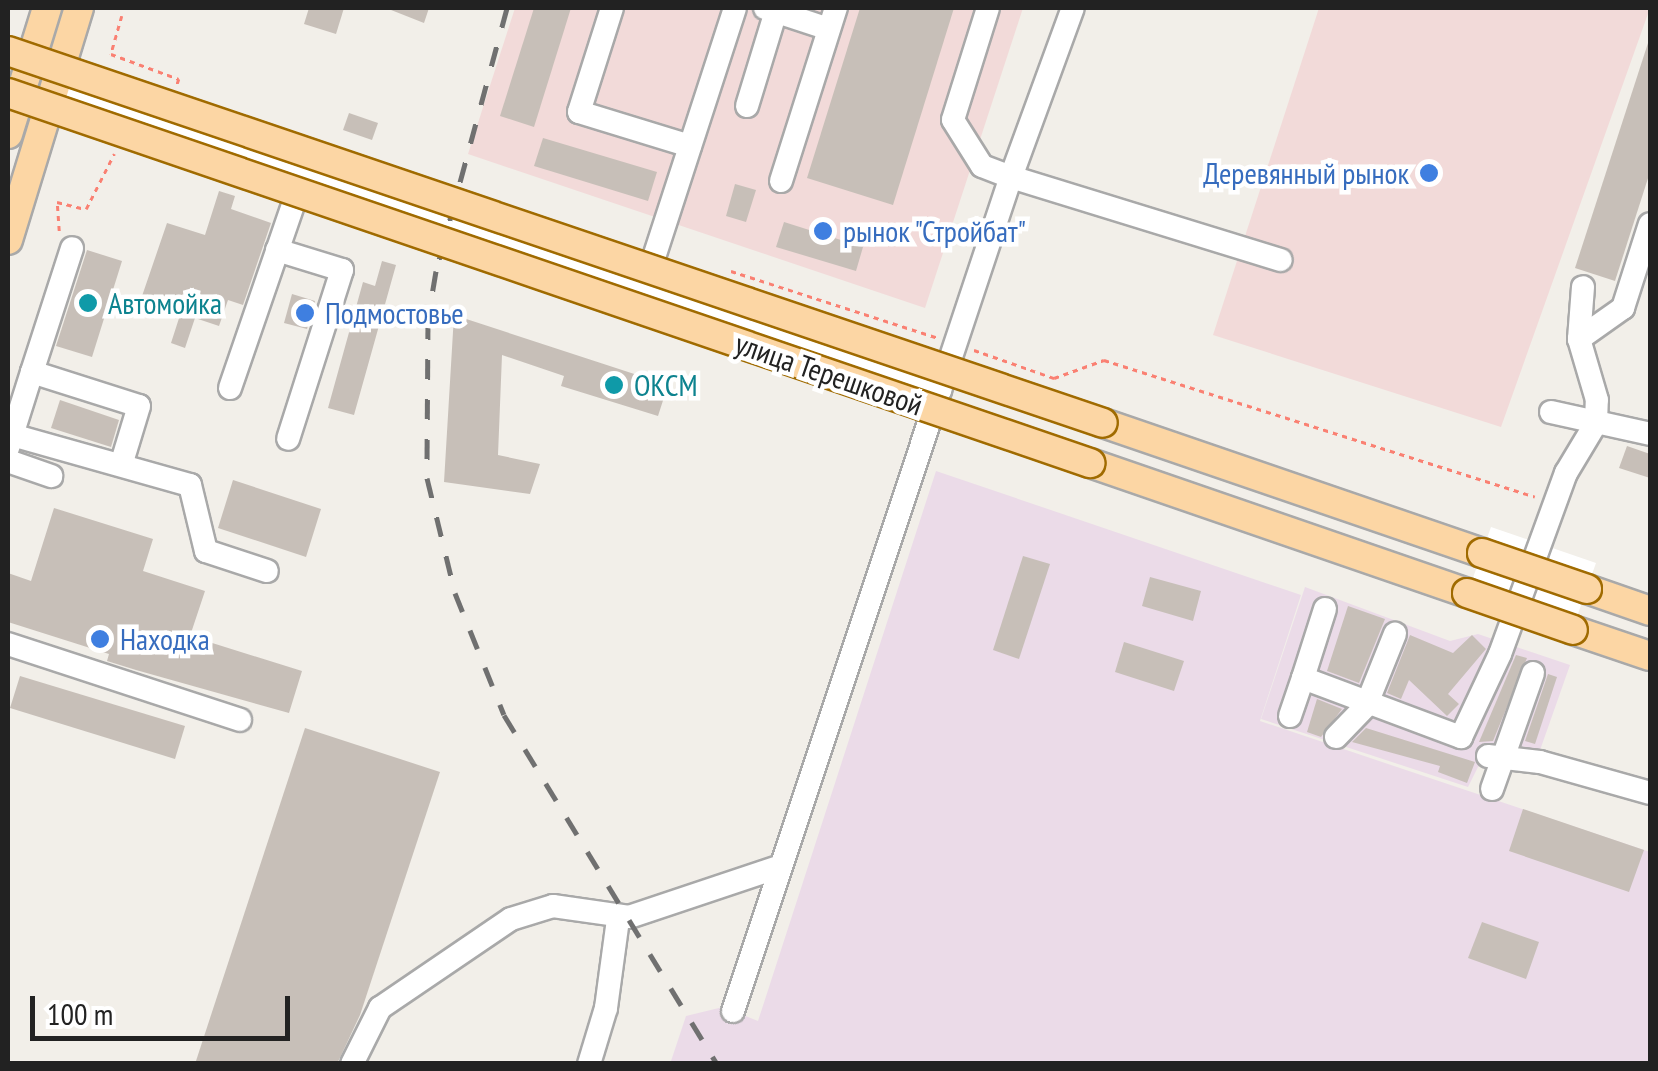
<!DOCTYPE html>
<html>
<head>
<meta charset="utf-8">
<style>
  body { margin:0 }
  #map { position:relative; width:1658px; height:1071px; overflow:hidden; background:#f2efe9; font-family:"PT Sans Narrow",sans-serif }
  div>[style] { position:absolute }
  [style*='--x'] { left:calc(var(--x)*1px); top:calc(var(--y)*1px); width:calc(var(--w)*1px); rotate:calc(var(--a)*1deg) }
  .commercial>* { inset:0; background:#f2dad9 }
  .industrial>* { inset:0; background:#ebdbe8 }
  .pier>* { inset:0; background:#fff }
  .building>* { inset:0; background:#c7bfb8 }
  .path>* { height:2.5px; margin-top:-1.25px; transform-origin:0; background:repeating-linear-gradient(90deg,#fa8072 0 5px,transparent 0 10px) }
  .roads { filter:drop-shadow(2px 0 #a9a9a9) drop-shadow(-2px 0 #a9a9a9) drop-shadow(0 2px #a9a9a9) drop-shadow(0 -2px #a9a9a9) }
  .minor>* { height:22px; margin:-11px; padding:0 11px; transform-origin:11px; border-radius:11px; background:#fff }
  .major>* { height:28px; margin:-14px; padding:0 14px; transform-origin:14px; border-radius:14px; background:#fcd6a4 }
  .rail>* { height:5px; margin-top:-2.5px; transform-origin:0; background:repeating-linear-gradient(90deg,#707070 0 20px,transparent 0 40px) }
  .bridges { filter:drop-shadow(2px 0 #a06b00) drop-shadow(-2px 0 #a06b00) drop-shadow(0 2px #a06b00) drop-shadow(0 -2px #a06b00) }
  .major-bridge>* { height:28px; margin:-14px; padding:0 14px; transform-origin:14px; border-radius:14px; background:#fcd6a4 }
  .dots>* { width:28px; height:28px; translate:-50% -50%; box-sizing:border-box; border:5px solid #fff; border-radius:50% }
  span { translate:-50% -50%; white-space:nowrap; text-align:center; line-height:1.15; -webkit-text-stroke:9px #fff; paint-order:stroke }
  .shop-label { font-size:30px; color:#366cbe }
  .right { translate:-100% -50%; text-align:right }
  .left { translate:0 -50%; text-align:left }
  .culture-label { font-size:30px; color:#0d838f }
  .street-label { font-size:30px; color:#222 }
  .frame { position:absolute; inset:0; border:10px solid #222; pointer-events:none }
  .scale { position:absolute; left:30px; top:996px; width:260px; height:45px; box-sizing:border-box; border:5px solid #222; border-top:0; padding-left:12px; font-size:30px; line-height:35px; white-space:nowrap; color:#222; -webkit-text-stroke:8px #fff; paint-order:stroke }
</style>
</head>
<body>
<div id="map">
  <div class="commercial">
    <div style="clip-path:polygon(515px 8px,1023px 8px,925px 308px,468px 154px)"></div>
    <div style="clip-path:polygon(1319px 8px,1650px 8px,1501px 427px,1213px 335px)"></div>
  </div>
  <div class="industrial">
    <div style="clip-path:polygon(936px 471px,1301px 595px,1260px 721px,1650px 852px,1650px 1063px,670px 1064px,686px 1016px,723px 1007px,758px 1021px)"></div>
    <div style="clip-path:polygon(1305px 587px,1450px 641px,1478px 634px,1570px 665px,1539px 753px,1504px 749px,1478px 767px,1468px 787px,1261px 719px)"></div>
  </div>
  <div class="pier">
    <div style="clip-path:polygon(1491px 527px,1596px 563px,1568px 642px,1463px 606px)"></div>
  </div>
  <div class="building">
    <div style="clip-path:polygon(309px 8px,344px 8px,336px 34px,304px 24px)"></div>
    <div style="clip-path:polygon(386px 8px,429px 8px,424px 23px)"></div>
    <div style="clip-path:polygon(534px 8px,571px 8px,534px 127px,500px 116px)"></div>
    <div style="clip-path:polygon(860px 8px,954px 8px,893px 205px,807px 178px)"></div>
    <div style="clip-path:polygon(1648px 43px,1650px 172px,1615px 281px,1575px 268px)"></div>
    <div style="clip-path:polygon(349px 113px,378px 123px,372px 140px,343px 130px)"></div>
    <div style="clip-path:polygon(543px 138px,657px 172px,648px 201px,534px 166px)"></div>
    <div style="clip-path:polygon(735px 184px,756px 190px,746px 222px,726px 216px)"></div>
    <div style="clip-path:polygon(219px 191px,235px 196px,231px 209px,271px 223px,243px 305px,228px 300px,219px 326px,195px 318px,185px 348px,171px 343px,181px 312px,141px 299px,167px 223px,205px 235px)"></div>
    <div style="clip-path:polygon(784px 222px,863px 247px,856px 271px,776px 247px)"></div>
    <div style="clip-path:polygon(87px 250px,122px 261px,92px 357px,56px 346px)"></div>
    <div style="clip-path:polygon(382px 261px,396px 265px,354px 415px,328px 408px,363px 282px,375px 286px)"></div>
    <div style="clip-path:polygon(292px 294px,315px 301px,307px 329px,284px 323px)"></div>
    <div style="clip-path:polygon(454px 315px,668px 385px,658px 416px,561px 386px,564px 376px,502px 355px,498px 455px,540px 464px,530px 494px,444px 482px)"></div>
    <div style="clip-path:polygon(60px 400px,119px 420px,111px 447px,51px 428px)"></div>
    <div style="clip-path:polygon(1627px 446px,1650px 454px,1650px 478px,1619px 468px)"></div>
    <div style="clip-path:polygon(233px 480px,321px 509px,306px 557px,218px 528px)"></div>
    <div style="clip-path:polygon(54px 508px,153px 539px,143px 571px,205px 591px,190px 636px,302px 671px,289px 713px,136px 670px,107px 661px,109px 654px,8px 622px,8px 573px,31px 581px)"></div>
    <div style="clip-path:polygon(1023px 556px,1050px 564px,1019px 659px,993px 650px)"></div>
    <div style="clip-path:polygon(1150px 577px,1201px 591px,1193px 621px,1142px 606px)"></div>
    <div style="clip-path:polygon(1348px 606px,1385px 619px,1359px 683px,1327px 671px)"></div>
    <div style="clip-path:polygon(1410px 635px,1453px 653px,1472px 635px,1486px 649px,1448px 694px,1459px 704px,1447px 716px,1409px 680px,1401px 699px,1387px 693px)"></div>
    <div style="clip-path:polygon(1124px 642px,1184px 661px,1174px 691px,1115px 672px)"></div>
    <div style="clip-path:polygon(1516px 655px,1527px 658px,1493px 741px,1479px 742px)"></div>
    <div style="clip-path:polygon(1548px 674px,1557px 677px,1535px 744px,1525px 741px)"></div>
    <div style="clip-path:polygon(20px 676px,185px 726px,175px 759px,10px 708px)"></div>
    <div style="clip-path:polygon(1317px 699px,1342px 709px,1321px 737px,1307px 732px)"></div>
    <div style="clip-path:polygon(305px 728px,440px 772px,360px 1015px,337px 1064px,195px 1064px)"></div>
    <div style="clip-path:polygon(1366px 728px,1475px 762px,1467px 783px,1438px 772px,1440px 766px,1352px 742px)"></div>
    <div style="clip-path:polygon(1523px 809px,1644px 850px,1629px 892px,1509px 851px)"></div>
    <div style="clip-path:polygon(1482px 922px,1539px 942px,1526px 979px,1468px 958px)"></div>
  </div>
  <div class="path">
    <div style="--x:122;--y:16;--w:40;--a:106"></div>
    <div style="--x:111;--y:54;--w:72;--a:20.2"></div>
    <div style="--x:179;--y:79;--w:6;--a:108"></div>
    <div style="--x:59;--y:231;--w:29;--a:-94"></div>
    <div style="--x:57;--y:202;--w:30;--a:14"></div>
    <div style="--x:86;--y:209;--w:62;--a:-63"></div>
    <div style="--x:731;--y:271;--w:218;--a:17.9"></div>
    <div style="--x:974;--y:350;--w:85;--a:19.3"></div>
    <div style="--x:1054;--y:378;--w:53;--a:-19.8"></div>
    <div style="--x:1104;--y:360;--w:452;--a:17.6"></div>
  </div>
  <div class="roads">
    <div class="minor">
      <div style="--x:612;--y:8;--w:109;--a:107.6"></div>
      <div style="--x:579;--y:112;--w:116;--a:17"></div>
      <div style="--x:765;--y:8;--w:67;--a:18.2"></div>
      <div style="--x:988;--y:8;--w:117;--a:107.4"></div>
      <div style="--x:953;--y:120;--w:54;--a:57.8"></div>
      <div style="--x:982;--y:166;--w:31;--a:21"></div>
      <div style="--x:1011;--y:177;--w:180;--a:-69.9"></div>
      <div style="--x:54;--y:86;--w:937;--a:18.94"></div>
      <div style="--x:940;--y:390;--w:225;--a:-71.6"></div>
      <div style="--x:1011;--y:177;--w:282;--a:17.1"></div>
      <div style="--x:747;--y:106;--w:99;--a:-73"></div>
      <div style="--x:781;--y:181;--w:182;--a:-72.4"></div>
      <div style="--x:277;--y:250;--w:68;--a:17.1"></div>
      <div style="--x:342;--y:270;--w:177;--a:107.7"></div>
      <div style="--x:646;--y:282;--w:288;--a:-72"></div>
      <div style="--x:1579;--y:339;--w:54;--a:-35.2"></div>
      <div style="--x:1623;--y:308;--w:88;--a:-72.2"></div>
      <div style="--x:32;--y:372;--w:130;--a:-72.1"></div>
      <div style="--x:230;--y:388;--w:224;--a:-71"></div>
      <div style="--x:1551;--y:412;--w:101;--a:12.5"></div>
      <div style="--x:12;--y:435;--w:185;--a:15.7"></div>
      <div style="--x:190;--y:485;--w:68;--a:76.4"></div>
      <div style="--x:206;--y:551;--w:64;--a:18.2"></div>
      <div style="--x:8;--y:448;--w:80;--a:-72.5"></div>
      <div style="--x:32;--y:372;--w:112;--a:17.6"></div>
      <div style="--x:139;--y:406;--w:59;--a:106.9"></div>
      <div style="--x:8;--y:461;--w:46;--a:19.2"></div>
      <div style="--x:1325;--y:609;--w:72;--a:107.7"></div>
      <div style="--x:1303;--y:678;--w:169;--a:20.5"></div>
      <div style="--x:1461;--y:737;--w:92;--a:-64.8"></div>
      <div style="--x:1500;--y:654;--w:193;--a:-70"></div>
      <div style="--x:1566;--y:473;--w:58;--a:-59"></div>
      <div style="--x:1596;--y:423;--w:23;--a:-88"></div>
      <div style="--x:1597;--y:400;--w:64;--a:-106.4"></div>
      <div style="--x:1579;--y:339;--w:52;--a:-85.6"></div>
      <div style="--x:8;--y:644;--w:244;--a:18.1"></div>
      <div style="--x:1290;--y:716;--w:40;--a:-71.1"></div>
      <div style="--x:1336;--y:737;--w:43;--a:-45.9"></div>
      <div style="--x:1366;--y:706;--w:78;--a:-68.1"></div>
      <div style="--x:1488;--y:756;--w:52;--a:6.6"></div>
      <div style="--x:1540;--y:762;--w:114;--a:15.7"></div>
      <div style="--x:1492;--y:789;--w:123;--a:-70.5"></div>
      <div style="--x:733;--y:1011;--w:651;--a:-71.57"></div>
      <div style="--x:352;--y:1064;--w:63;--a:-63.4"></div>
      <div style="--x:380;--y:1008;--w:158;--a:-34.2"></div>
      <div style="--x:511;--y:919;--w:44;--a:-17.2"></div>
      <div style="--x:553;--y:906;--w:77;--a:8.2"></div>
      <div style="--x:629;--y:917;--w:160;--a:-18.5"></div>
      <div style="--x:589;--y:1064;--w:59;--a:-73.1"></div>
      <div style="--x:606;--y:1008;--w:90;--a:-82.3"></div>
    </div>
    <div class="major">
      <div style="--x:8;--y:134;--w:132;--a:-72.8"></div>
      <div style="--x:8;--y:240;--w:243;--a:-73"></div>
      <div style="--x:1103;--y:423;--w:401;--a:18.9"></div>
      <div style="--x:1090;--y:463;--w:399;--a:19"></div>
      <div style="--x:1587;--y:589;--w:67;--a:19.2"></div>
      <div style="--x:1573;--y:630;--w:81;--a:18.7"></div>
    </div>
  </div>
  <div class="rail">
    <div style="--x:507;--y:8;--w:272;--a:105.1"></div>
    <div style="--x:436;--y:271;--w:49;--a:99.5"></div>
    <div style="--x:428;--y:319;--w:159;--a:90.4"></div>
    <div style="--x:427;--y:478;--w:118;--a:76.3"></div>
    <div style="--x:455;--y:593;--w:131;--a:68.1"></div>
    <div style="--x:504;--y:715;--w:409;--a:58.6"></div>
  </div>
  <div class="bridges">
    <div class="major-bridge">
      <div style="--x:8;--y:51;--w:1156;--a:18.76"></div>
      <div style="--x:8;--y:93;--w:1144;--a:18.88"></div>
      <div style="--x:1482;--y:553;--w:111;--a:18.9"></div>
      <div style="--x:1467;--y:593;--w:112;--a:19.2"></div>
    </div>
  </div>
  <div class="dots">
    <div style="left:1429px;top:173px;background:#3f7fe0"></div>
    <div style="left:823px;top:231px;background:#3f7fe0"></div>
    <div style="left:88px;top:303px;background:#0f9aa8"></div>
    <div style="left:305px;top:313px;background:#3f7fe0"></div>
    <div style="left:614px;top:385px;background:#0f9aa8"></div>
    <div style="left:100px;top:639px;background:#3f7fe0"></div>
  </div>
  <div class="shop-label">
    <span class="right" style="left:1409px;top:173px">Деревянный рынок</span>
    <span class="left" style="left:843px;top:231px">рынок "Стройбат"</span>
    <span class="left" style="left:325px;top:313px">Подмостовье</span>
    <span class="left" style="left:120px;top:639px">Находка</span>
  </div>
  <div class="culture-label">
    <span class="left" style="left:108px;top:303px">Автомойка</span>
    <span class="left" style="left:634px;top:385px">ОКСМ</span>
  </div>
  <div class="street-label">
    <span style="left:829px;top:374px;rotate:19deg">улица Терешковой</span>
  </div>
  <div class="frame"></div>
  <div class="scale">100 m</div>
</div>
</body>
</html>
